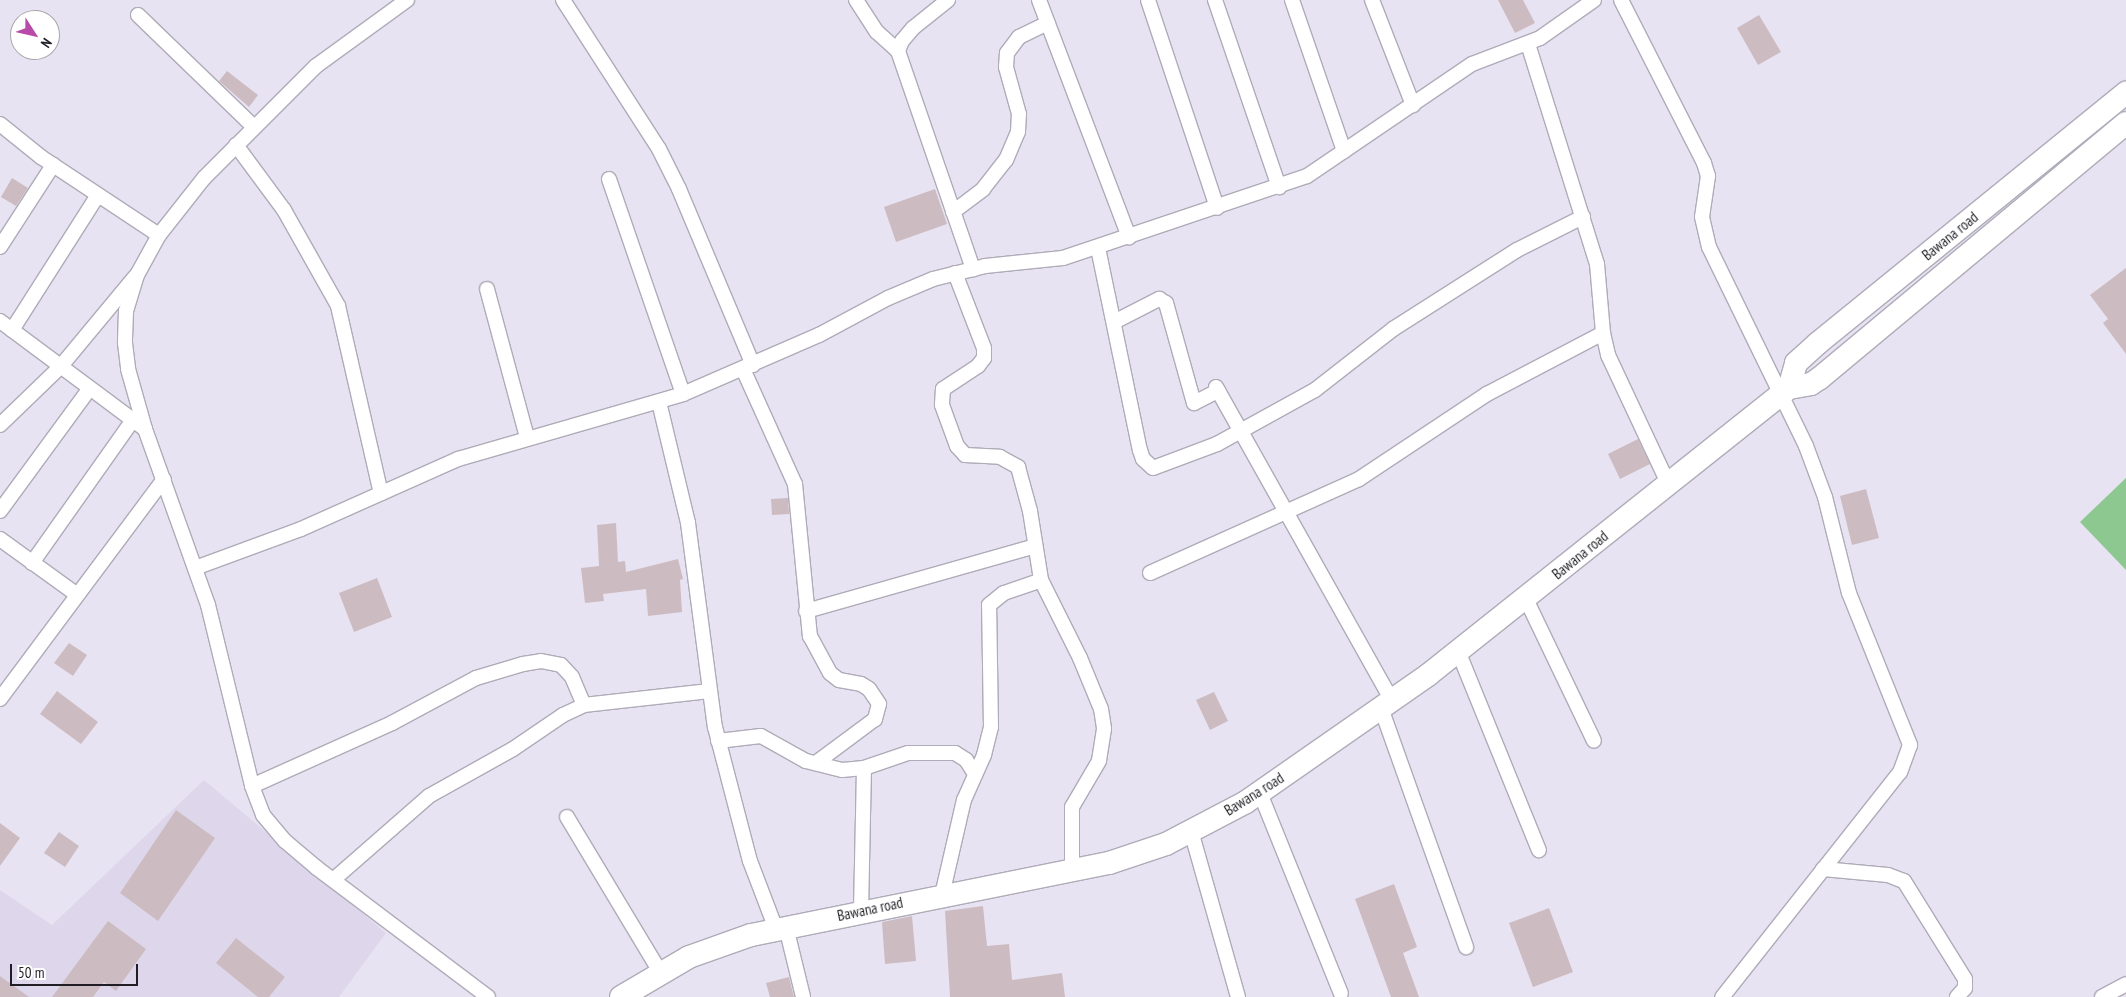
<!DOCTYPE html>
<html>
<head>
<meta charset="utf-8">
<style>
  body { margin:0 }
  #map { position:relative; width:2126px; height:997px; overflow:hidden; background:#e8e3f2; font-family:"PT Sans Narrow",sans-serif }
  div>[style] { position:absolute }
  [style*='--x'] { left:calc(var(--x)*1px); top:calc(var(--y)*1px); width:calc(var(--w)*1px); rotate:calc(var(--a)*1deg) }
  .built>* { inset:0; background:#ded7ec }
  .green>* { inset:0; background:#8cc88f }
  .building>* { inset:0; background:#ccbcc1 }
  .roads { filter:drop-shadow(1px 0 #afabb8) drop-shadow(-1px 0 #afabb8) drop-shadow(0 1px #afabb8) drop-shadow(0 -1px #afabb8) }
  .street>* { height:14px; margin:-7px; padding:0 7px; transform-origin:7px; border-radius:7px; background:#fff }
  .primary>* { height:22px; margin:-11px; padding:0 11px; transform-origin:11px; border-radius:11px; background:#fff }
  span { translate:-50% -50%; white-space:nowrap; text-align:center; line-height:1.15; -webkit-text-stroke:4px #fff; paint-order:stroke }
  .street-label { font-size:15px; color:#201e24 }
  .north { position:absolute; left:10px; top:10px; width:50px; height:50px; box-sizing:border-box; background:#fff; border:1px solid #a6a5a7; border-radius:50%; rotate:125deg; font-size:14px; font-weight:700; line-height:20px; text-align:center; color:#201e24 }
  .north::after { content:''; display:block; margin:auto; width:18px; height:22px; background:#b84aa8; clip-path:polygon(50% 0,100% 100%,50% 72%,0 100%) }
  .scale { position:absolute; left:10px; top:964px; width:128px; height:22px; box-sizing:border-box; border:2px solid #201e24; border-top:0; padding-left:6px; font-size:15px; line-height:18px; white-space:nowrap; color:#201e24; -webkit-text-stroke:4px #fff; paint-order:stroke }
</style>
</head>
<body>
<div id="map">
  <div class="built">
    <div style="clip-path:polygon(204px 780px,386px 933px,339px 997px,0 997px,0 890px,52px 925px)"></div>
  </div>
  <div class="green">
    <div style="clip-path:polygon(2126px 478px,2126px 570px,2080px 522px)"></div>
  </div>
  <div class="building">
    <div style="clip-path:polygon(1498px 0,1523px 0,1535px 23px,1515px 33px)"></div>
    <div style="clip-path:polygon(1759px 15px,1781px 52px,1758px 65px,1737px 28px)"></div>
    <div style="clip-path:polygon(227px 71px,258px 95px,249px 107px,219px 81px)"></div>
    <div style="clip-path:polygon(12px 178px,28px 188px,16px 206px,1px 197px)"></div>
    <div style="clip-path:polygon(935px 189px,947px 224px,896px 242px,884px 207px)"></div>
    <div style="clip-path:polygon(2126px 268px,2126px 354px,2103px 323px,2108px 319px,2090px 295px)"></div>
    <div style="clip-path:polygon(1638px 439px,1650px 464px,1620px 479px,1608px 454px)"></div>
    <div style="clip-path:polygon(1866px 489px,1879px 538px,1852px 545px,1840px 496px)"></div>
    <div style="clip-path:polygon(788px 498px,789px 514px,772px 515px,771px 499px)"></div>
    <div style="clip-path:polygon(616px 523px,618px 562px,625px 561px,626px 572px,678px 559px,683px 579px,680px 580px,682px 612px,648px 616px,646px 589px,603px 594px,604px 601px,585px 603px,581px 568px,599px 566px,597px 525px)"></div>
    <div style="clip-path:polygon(377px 578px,392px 617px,354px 632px,339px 593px)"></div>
    <div style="clip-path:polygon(69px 643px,87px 655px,73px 676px,54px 663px)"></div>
    <div style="clip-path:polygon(57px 691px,98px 722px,81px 744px,40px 714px)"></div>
    <div style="clip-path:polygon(1214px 692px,1228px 721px,1210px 730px,1196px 700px)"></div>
    <div style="clip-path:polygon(176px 810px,215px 838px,158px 921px,120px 893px)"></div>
    <div style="clip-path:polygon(0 823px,20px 838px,0 866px)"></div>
    <div style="clip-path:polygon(59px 832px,79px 846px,65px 867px,44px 853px)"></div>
    <div style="clip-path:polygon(1394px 884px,1417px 947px,1403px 953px,1419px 997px,1391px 997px,1355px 899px)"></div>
    <div style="clip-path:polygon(983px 906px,987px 946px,1009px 944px,1012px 980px,1062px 973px,1065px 997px,950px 997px,945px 911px)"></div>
    <div style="clip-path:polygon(1549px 908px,1573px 972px,1533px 987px,1509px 923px)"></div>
    <div style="clip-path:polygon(912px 916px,916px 961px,885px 964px,882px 922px)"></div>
    <div style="clip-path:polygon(108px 921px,146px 949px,116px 991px,104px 982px,93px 997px,52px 997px)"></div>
    <div style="clip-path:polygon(236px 938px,285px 977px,269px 997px,258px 997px,216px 963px)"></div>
    <div style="clip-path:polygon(0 976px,29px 997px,0 997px)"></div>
    <div style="clip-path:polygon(789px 977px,794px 997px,770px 997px,766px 983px)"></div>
  </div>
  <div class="roads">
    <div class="street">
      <div style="--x:407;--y:0;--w:112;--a:144"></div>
      <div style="--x:316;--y:66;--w:158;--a:135"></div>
      <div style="--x:204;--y:178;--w:73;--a:128.3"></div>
      <div style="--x:159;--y:235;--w:46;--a:118.8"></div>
      <div style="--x:137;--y:275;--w:38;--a:107"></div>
      <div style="--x:126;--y:311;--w:32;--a:92"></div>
      <div style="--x:125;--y:343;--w:26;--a:83"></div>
      <div style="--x:128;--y:369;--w:62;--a:74.2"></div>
      <div style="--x:145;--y:429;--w:187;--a:70.3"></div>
      <div style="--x:208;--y:605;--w:186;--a:76.3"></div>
      <div style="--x:252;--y:786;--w:31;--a:69"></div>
      <div style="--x:263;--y:815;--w:34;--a:50"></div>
      <div style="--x:285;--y:841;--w:42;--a:40.2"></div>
      <div style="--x:317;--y:868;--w:214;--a:37"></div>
      <div style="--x:563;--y:0;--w:177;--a:57.2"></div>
      <div style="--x:659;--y:149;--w:45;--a:63.4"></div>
      <div style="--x:679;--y:189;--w:191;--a:67.2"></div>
      <div style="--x:856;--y:0;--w:38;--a:57"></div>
      <div style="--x:877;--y:32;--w:28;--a:42"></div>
      <div style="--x:948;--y:0;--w:45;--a:141.3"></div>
      <div style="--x:913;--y:28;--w:17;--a:130"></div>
      <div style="--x:902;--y:41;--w:11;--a:112"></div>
      <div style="--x:898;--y:51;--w:231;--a:71"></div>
      <div style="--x:1039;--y:0;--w:254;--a:69.2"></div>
      <div style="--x:1148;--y:0;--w:219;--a:71.6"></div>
      <div style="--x:1215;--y:0;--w:198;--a:71.1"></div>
      <div style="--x:1292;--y:0;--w:160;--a:71"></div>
      <div style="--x:1372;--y:0;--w:113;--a:68.7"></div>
      <div style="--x:1621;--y:0;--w:183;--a:63"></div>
      <div style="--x:1704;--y:163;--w:14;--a:73"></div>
      <div style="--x:1708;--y:176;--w:41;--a:98.3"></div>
      <div style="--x:1702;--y:217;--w:31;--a:77"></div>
      <div style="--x:1709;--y:247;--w:221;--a:64"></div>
      <div style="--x:1806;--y:446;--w:54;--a:69.6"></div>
      <div style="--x:1825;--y:497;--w:99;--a:76"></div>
      <div style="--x:1849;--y:593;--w:164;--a:68.1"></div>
      <div style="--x:1910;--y:745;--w:29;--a:110"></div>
      <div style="--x:1900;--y:772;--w:287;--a:128.3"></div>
      <div style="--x:138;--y:15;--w:161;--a:44"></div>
      <div style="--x:1528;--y:44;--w:231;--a:72.6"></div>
      <div style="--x:1597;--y:264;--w:69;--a:85"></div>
      <div style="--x:1603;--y:333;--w:23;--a:77"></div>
      <div style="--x:1608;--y:355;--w:141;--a:64.9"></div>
      <div style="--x:0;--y:124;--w:53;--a:38.8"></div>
      <div style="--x:41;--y:157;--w:141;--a:33.5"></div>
      <div style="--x:236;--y:145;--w:81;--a:53.6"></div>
      <div style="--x:284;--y:210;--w:110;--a:60.6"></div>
      <div style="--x:338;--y:306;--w:192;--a:77.1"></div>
      <div style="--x:609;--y:179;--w:227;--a:71"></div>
      <div style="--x:953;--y:212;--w:38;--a:-37"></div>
      <div style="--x:983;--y:189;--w:37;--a:-52"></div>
      <div style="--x:1006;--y:160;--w:30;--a:-67"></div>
      <div style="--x:1018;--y:132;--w:18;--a:-87"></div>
      <div style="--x:1019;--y:114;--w:49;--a:-105.5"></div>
      <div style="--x:1006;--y:67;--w:14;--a:-86"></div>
      <div style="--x:1007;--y:53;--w:20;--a:-53"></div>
      <div style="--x:1019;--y:37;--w:32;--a:-26"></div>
      <div style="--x:0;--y:247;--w:98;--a:-57.1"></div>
      <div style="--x:1098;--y:248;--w:206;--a:78.3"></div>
      <div style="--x:1140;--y:450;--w:9;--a:72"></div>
      <div style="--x:1143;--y:459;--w:13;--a:42"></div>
      <div style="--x:1153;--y:468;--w:68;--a:-20.6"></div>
      <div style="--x:1217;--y:444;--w:112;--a:-28.9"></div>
      <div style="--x:1315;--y:390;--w:99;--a:-38"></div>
      <div style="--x:1393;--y:329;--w:147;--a:-32.5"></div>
      <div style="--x:1517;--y:250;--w:74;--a:-26.6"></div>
      <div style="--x:955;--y:273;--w:80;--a:68.9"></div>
      <div style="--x:984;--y:348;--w:10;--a:90"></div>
      <div style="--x:984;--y:358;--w:10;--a:127"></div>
      <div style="--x:978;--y:366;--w:42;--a:146.7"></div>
      <div style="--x:943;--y:389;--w:16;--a:94"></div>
      <div style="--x:942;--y:405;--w:44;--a:69.9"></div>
      <div style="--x:957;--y:446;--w:12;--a:48"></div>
      <div style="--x:965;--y:455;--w:35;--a:3"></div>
      <div style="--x:1000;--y:457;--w:21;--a:29"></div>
      <div style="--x:1018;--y:467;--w:46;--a:74.7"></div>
      <div style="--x:1030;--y:511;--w:70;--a:80.9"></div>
      <div style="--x:1041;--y:580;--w:87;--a:63.4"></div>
      <div style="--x:1080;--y:658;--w:55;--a:67.6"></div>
      <div style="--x:1101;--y:709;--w:20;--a:81"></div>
      <div style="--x:1104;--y:729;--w:32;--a:99"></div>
      <div style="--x:1099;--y:761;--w:53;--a:120.4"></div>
      <div style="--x:1072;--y:807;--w:61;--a:90"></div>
      <div style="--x:487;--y:289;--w:153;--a:74.9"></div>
      <div style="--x:0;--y:321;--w:181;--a:36.7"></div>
      <div style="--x:1114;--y:322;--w:51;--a:-27.1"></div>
      <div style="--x:1159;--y:299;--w:8;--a:30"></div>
      <div style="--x:1166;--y:303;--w:104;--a:74.4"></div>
      <div style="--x:1194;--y:403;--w:27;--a:-27"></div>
      <div style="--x:12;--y:330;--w:160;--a:-57.5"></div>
      <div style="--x:743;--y:369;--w:126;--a:65.7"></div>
      <div style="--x:795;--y:484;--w:153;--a:84.4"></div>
      <div style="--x:810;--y:636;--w:42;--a:61.6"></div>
      <div style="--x:830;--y:673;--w:11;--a:38"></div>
      <div style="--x:839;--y:680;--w:22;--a:10"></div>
      <div style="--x:861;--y:684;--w:9;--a:32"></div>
      <div style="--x:869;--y:689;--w:18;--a:56"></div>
      <div style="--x:879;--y:704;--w:16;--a:105"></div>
      <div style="--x:875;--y:719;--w:74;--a:143.3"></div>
      <div style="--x:1216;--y:387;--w:359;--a:60.7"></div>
      <div style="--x:659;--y:402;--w:124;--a:76.5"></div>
      <div style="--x:688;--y:523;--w:206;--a:82.5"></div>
      <div style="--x:715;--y:727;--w:138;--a:75.4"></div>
      <div style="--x:750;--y:861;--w:73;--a:69.1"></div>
      <div style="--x:0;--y:425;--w:85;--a:-44"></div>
      <div style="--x:61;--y:366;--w:116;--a:-50.3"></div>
      <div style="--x:0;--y:511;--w:152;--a:-53.8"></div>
      <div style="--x:0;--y:539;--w:94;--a:35.9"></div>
      <div style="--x:32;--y:563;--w:175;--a:-54.8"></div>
      <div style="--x:195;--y:568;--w:113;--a:-20.2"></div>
      <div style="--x:301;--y:529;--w:172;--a:-24"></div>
      <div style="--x:458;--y:459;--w:234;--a:-16.1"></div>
      <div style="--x:683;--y:394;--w:148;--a:-23.5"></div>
      <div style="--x:819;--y:335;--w:78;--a:-28.2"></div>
      <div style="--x:888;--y:298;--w:49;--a:-22.9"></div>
      <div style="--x:933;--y:279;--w:54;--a:-14"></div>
      <div style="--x:985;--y:266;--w:78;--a:-5.9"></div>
      <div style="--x:1063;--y:258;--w:257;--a:-18.6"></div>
      <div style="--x:1307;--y:176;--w:199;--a:-34.2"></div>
      <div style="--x:1472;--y:64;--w:73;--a:-20.9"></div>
      <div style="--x:1540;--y:38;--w:66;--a:-35.1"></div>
      <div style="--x:1150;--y:573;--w:229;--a:-24.2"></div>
      <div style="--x:1359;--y:479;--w:154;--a:-33.6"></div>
      <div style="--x:1487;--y:394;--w:131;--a:-27.7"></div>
      <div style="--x:1526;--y:599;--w:157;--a:64.4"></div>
      <div style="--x:806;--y:611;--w:238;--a:-15.8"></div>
      <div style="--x:1458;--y:651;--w:215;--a:67.9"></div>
      <div style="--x:0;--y:699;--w:274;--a:-53.3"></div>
      <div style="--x:1381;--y:708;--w:254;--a:70.4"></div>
      <div style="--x:718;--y:741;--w:43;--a:-6.6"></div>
      <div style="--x:761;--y:736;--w:51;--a:29.1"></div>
      <div style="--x:806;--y:761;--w:37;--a:14"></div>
      <div style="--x:842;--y:770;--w:22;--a:-5"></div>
      <div style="--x:864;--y:768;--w:46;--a:-18.8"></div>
      <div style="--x:908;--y:753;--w:47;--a:0"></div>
      <div style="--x:955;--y:753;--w:13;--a:32"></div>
      <div style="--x:966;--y:760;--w:17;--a:57"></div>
      <div style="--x:252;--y:786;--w:154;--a:-24.2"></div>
      <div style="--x:392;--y:723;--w:95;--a:-28.2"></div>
      <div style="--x:476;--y:678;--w:49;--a:-16.6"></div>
      <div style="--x:523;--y:664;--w:18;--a:-9"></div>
      <div style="--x:541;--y:661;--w:20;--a:11"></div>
      <div style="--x:561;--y:665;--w:16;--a:47"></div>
      <div style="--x:572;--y:677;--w:30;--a:67"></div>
      <div style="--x:1260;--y:793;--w:216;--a:68"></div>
      <div style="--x:567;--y:817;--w:181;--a:59"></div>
      <div style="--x:1191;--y:831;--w:173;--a:74.2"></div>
      <div style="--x:1823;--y:869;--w:65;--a:5.3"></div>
      <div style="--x:1888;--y:875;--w:17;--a:21"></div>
      <div style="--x:1904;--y:881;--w:115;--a:58.1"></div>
      <div style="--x:1965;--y:979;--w:9;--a:90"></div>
      <div style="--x:1965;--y:988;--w:12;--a:132"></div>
      <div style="--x:333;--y:880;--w:128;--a:-41.2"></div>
      <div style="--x:429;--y:796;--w:96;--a:-29.2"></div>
      <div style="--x:513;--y:749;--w:60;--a:-34.2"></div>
      <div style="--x:563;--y:715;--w:23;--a:-25"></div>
      <div style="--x:584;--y:705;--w:126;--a:-6.4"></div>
      <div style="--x:942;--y:895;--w:98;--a:-77"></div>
      <div style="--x:964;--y:800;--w:49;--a:-66"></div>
      <div style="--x:984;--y:755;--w:29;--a:-76"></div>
      <div style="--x:991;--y:727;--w:122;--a:-90.9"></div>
      <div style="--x:989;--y:605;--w:19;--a:-39"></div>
      <div style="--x:1004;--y:593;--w:39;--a:-19"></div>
      <div style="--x:861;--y:911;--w:143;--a:-88.8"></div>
      <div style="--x:786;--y:927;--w:72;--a:76.3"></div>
      <div style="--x:2102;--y:997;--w:27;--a:-28"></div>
    </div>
    <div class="primary">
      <div style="--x:1789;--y:388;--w:26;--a:-74"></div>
      <div style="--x:1796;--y:363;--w:30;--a:-42"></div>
      <div style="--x:1818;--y:343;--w:397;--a:-39.1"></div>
      <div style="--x:621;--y:997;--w:79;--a:-30.5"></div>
      <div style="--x:689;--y:957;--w:66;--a:-19.5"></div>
      <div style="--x:751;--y:935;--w:365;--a:-11.4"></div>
      <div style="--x:1109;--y:863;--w:60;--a:-18.4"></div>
      <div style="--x:1166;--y:844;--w:90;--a:-27.7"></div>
      <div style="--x:1246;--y:802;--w:222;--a:-34.9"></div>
      <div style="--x:1428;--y:675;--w:448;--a:-38.5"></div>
      <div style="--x:1779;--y:396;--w:13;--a:-39"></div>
      <div style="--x:1789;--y:388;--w:22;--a:-10"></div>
      <div style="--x:1811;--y:384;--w:11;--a:-34"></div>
      <div style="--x:1820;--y:378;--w:398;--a:-39.8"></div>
    </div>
  </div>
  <div class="street-label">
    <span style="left:1950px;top:236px;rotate:-39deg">Bawana road</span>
    <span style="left:1580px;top:555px;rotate:-39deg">Bawana road</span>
    <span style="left:1254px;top:794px;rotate:-32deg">Bawana road</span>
    <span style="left:870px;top:909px;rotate:-12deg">Bawana road</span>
  </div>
  <div class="north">N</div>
  <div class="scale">50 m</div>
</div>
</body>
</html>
